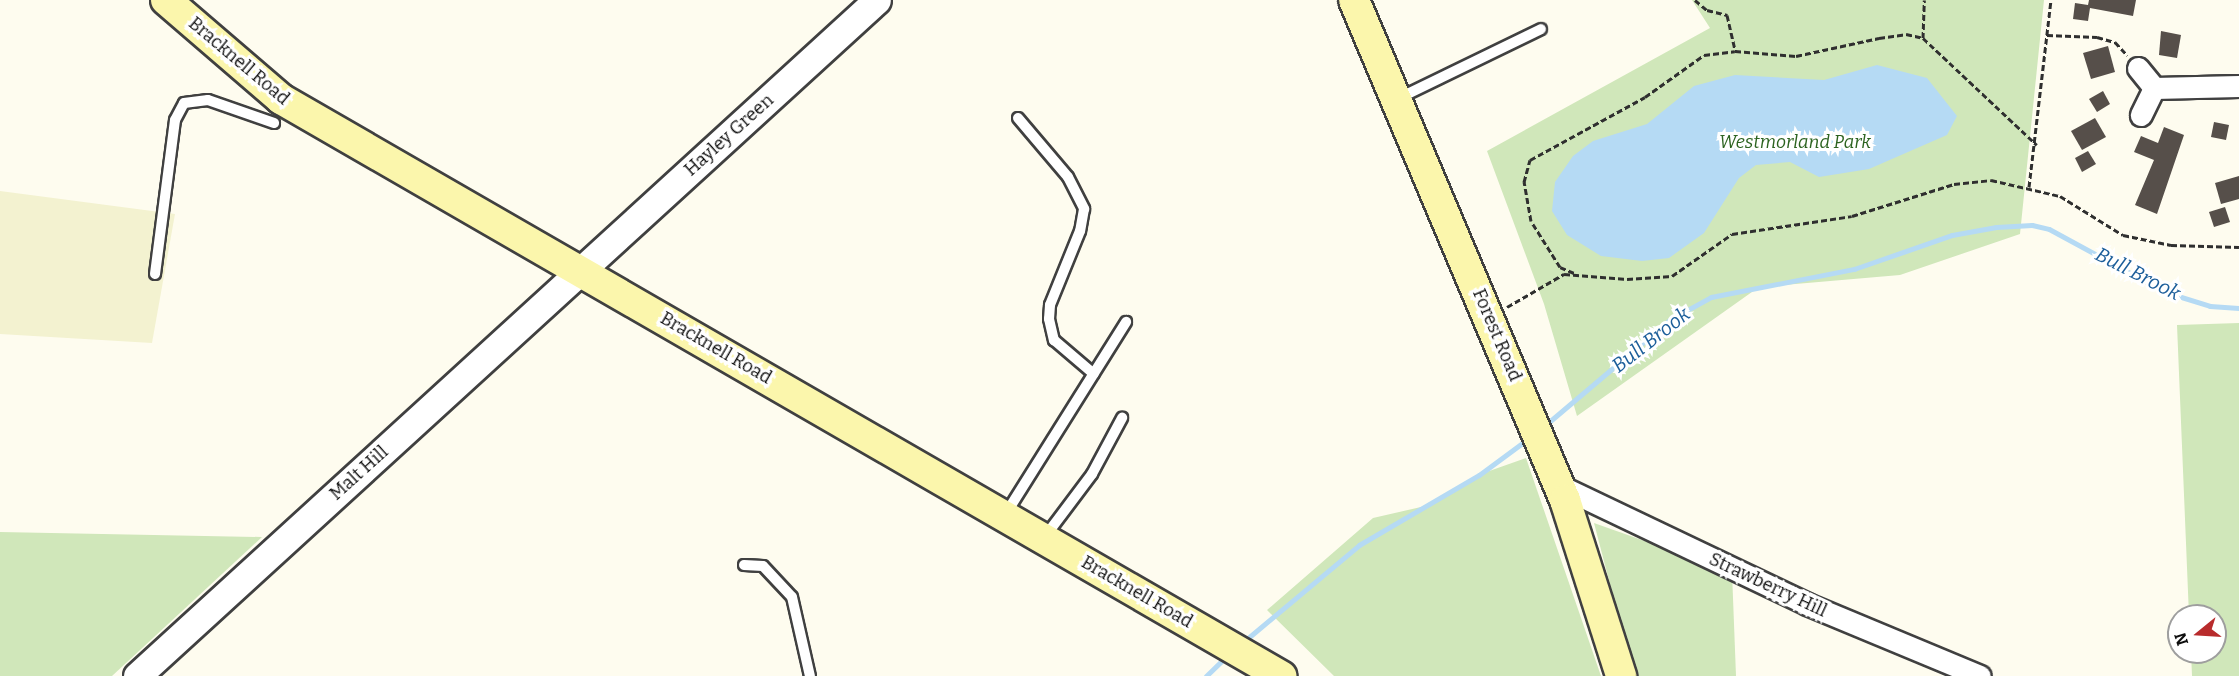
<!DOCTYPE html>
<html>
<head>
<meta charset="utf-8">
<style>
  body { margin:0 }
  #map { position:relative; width:2239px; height:676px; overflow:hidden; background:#fefcef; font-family:Bitter,serif }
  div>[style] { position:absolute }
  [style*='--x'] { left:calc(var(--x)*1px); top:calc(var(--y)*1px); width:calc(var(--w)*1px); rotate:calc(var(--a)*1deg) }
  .farmland>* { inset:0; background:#f3f2d0 }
  .green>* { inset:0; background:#d0e7ba }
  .water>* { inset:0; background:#b5daf4 }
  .stream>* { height:5px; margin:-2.5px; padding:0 2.5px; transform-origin:2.5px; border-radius:2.5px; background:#b5daf4 }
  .building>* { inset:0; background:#564f4a }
  .path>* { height:3px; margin-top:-1.5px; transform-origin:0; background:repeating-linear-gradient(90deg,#2f2f2f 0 6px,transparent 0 9px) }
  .roads { filter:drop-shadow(2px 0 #404040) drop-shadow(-2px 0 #404040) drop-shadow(0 2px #404040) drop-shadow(0 -2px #404040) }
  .service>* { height:10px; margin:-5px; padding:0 5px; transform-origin:5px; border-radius:5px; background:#fff }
  .minor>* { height:21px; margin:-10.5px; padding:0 10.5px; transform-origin:10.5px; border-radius:10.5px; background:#fff }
  .tertiary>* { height:27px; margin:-13.5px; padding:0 13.5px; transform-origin:13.5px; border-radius:13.5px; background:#fff }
  .secondary>* { height:30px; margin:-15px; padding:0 15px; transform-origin:15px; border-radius:15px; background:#fbf6ac }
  span { translate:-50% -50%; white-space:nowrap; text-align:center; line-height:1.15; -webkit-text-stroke:6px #fff; paint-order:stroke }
  .street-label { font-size:18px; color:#0d0d0d }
  .park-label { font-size:18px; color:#2c6320; font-style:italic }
  .water-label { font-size:20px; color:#1c5e9a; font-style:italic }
  .north { position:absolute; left:2167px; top:604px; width:60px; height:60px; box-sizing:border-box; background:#fff; border:2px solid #9e9e9e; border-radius:50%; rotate:252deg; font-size:16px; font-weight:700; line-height:24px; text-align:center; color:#0d0d0d }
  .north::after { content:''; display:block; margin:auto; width:21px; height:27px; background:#b82b2c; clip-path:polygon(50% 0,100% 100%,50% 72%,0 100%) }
</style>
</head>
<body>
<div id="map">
  <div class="farmland">
    <div style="clip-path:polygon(0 191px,175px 214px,152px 343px,0 334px)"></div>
  </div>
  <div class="green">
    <div style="clip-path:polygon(1692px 0,2044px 0,2020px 234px,1900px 275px,1759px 287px,1577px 416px,1544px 304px,1487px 151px,1710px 28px)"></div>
    <div style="clip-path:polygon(2239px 323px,2239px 676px,2192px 676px,2191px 652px,2215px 652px,2215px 616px,2189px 616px,2177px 325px)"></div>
    <div style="clip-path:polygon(1526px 458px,1601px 676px,1334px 676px,1267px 610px,1373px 518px,1434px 504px,1478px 475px)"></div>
    <div style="clip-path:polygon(1594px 523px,1732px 572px,1736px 676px,1634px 676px)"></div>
    <div style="clip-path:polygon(0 532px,262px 537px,112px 676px,0 676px)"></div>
  </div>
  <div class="water">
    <div style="clip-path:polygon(1877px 65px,1927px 78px,1957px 116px,1947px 135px,1869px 169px,1819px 177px,1790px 162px,1756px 165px,1739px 178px,1704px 233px,1669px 258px,1642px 261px,1601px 256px,1567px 235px,1552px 211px,1555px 182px,1573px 156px,1593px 141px,1647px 124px,1694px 86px,1735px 75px,1824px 80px)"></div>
  </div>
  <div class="stream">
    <div style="--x:1543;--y:427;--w:167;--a:-40.2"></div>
    <div style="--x:1671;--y:319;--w:46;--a:-28.8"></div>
    <div style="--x:1711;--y:297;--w:146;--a:-11.1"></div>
    <div style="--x:1854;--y:269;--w:104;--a:-19.1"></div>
    <div style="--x:1952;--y:235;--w:45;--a:-10.3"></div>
    <div style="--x:1996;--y:227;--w:36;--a:-3"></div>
    <div style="--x:2032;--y:225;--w:17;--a:13"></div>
    <div style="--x:2049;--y:229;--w:132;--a:28.5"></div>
    <div style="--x:2165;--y:292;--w:47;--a:17.3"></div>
    <div style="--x:2210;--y:306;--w:29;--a:4"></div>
    <div style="--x:1242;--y:643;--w:153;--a:-39.9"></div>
    <div style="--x:1359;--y:545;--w:139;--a:-30.3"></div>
    <div style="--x:1479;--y:475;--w:62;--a:-36.5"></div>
    <div style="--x:1206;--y:676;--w:30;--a:-44"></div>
  </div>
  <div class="building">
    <div style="clip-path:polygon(2089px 0,2136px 0,2133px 16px,2090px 8px,2088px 21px,2073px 19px,2075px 3px,2088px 5px)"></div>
    <div style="clip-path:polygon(2161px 31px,2181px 35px,2177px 58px,2159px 55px)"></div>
    <div style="clip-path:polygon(2108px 46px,2115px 72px,2091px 79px,2083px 53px)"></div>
    <div style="clip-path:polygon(2103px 91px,2110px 104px,2097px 112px,2089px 99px)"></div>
    <div style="clip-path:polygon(2095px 118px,2106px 137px,2082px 150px,2071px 131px)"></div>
    <div style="clip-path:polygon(2214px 122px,2229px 125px,2226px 140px,2211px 137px)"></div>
    <div style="clip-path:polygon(2164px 127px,2184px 135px,2157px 214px,2135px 205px,2154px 160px,2134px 152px,2141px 136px,2158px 143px)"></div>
    <div style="clip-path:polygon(2088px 151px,2096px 164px,2082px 172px,2075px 158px)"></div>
    <div style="clip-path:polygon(2239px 176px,2239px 199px,2221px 204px,2215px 183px)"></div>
    <div style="clip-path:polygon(2225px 207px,2230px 222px,2214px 227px,2209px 212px)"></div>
  </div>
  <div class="path">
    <div style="--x:1695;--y:0;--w:16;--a:40"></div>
    <div style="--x:1707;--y:10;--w:21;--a:14"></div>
    <div style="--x:1727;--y:15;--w:37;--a:77"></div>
    <div style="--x:2047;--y:35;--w:50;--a:2.3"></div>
    <div style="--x:2097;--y:37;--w:19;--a:16"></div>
    <div style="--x:2115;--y:42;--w:18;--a:47"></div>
    <div style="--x:1923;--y:38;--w:38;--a:-88"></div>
    <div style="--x:2029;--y:187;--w:188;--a:-83.3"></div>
    <div style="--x:1574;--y:273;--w:15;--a:-157"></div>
    <div style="--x:1560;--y:267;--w:54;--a:-122.2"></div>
    <div style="--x:1531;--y:221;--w:40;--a:-100"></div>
    <div style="--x:1524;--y:182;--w:23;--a:-75"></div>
    <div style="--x:1530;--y:160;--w:131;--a:-28.7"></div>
    <div style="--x:1645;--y:97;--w:72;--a:-35.4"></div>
    <div style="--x:1704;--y:55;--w:31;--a:-7"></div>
    <div style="--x:1735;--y:51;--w:61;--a:4.7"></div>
    <div style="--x:1796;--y:56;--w:85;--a:-12.2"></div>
    <div style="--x:1879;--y:38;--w:27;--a:-8"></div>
    <div style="--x:1906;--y:34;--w:17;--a:13"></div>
    <div style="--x:1923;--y:38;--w:156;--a:43.2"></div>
    <div style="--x:1507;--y:307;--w:66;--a:-30.1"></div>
    <div style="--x:1564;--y:274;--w:63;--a:4.5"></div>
    <div style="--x:1627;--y:279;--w:45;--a:-3.8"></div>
    <div style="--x:1672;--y:276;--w:73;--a:-35"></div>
    <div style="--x:1732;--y:234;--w:121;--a:-8.5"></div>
    <div style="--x:1852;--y:216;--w:107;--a:-17.4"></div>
    <div style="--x:1954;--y:184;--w:37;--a:-6"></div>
    <div style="--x:1991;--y:180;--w:71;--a:13.1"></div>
    <div style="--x:2060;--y:196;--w:74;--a:31.8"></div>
    <div style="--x:2123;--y:235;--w:49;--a:11.8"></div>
    <div style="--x:2171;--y:245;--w:68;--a:1.7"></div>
  </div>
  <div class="roads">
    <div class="service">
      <div style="--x:1397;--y:99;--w:160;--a:-25.9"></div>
      <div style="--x:1018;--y:118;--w:77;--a:49.7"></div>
      <div style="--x:1068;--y:177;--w:36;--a:63"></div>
      <div style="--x:1084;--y:209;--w:22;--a:100"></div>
      <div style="--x:1080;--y:231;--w:80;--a:112.1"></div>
      <div style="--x:1050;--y:305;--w:14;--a:94"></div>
      <div style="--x:1049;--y:319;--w:22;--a:77"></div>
      <div style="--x:1054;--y:340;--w:52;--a:40.4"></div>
      <div style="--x:155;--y:274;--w:155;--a:-82.6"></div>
      <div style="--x:175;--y:120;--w:19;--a:-62"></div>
      <div style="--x:184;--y:103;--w:24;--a:-7"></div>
      <div style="--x:208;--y:100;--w:70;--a:19.2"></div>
      <div style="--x:1005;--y:515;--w:228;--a:-57.9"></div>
      <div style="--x:1044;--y:538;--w:80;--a:-53.1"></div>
      <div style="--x:1092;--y:474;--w:64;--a:-61.8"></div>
      <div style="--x:744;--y:565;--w:19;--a:3"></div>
      <div style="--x:763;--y:566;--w:42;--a:46.9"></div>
      <div style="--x:792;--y:597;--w:81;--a:77.2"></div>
    </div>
    <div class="minor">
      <div style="--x:2138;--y:68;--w:26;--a:51"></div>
      <div style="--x:2154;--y:88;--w:30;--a:116"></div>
      <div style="--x:2154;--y:88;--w:85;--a:-1.3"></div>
      <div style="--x:1560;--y:486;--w:274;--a:25.5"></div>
      <div style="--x:1807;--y:604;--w:187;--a:22.6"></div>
    </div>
    <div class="tertiary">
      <div style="--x:137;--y:676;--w:1002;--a:-42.41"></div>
    </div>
    <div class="secondary">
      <div style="--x:166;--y:0;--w:152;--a:40.7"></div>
      <div style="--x:281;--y:99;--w:1155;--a:29.98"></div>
      <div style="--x:1354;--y:0;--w:543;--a:67.12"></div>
      <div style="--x:1565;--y:500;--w:185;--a:72.3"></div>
    </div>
  </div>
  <div class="street-label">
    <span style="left:239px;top:61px;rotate:40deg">Bracknell Road</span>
    <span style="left:729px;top:135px;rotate:-42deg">Hayley Green</span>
    <span style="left:1497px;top:335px;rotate:67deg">Forest Road</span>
    <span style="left:716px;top:348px;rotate:30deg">Bracknell Road</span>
    <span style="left:359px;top:473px;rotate:-42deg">Malt Hill</span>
    <span style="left:1768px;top:585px;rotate:25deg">Strawberry Hill</span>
    <span style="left:1137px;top:592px;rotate:30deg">Bracknell Road</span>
  </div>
  <div class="park-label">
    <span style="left:1795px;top:142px">Westmorland Park</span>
  </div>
  <div class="water-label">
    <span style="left:2138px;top:274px;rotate:27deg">Bull Brook</span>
    <span style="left:1651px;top:340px;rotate:-38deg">Bull Brook</span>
  </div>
  <div class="north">N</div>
</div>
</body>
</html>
